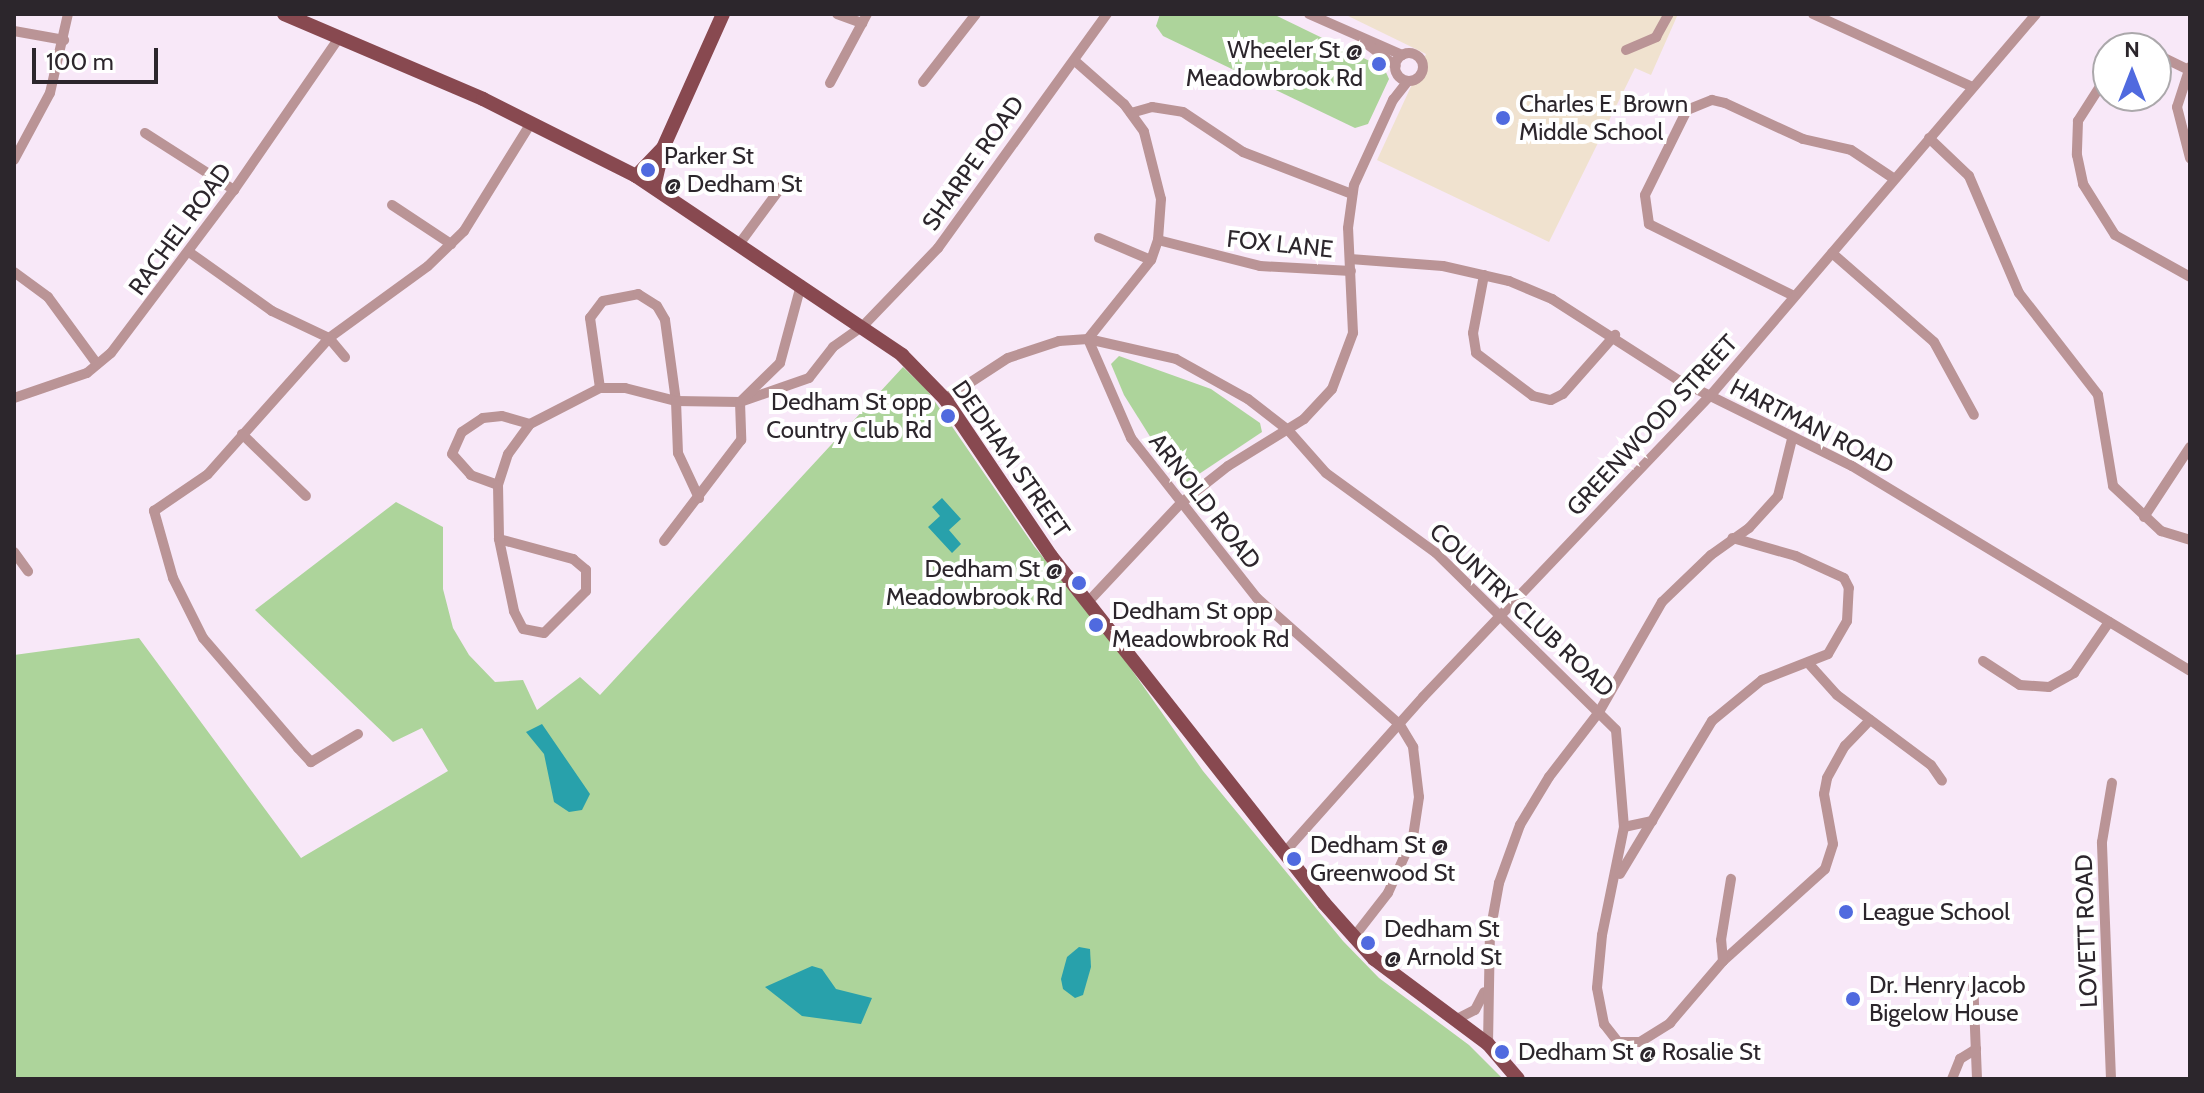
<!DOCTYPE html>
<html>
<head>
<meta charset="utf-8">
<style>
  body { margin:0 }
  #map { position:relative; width:2204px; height:1093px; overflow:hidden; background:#f8e8f8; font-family:Cabin,sans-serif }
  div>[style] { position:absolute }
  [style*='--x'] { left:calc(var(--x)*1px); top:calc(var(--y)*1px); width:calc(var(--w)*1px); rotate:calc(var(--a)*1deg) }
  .education>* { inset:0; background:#f0e2cf }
  .green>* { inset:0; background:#add49b }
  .water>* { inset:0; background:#28a1ab }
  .minor>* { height:10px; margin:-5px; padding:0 5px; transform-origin:5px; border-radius:5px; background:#ba9496 }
  .minor>.ring { margin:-5px; padding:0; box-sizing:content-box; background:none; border:10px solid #ba9496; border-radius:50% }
  .major>* { height:14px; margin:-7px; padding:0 7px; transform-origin:7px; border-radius:7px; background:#884950 }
  .dots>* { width:22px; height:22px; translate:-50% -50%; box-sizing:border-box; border:4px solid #fff; border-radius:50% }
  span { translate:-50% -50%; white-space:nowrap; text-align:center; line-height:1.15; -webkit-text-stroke:8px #fff; paint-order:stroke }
  .poi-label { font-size:24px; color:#2c262c }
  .right { translate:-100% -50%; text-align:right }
  .left { translate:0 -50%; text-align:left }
  .street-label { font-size:24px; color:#2c262c }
  .frame { position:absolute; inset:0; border:16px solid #2c262c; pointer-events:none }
  .north { position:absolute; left:2092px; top:32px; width:80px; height:80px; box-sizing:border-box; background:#fff; border:2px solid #aba8ab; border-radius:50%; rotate:0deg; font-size:22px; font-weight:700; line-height:32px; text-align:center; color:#2c262c }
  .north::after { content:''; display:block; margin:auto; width:28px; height:36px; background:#506adf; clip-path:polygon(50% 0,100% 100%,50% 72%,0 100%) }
  .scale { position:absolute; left:32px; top:48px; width:126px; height:36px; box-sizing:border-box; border:4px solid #2c262c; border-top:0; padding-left:10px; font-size:24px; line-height:28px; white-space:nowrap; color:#2c262c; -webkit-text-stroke:6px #fff; paint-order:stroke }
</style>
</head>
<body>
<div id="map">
  <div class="education">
    <div style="clip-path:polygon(1344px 14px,1678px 14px,1651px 75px,1635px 68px,1549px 242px,1377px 160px,1426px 54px)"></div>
  </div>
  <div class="green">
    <div style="clip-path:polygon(1160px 14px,1273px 14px,1384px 68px,1389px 79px,1368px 124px,1355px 128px,1163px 36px,1156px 26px)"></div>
    <div style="clip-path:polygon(1119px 356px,1211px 389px,1260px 423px,1262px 432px,1181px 486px,1124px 395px,1111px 364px)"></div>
    <div style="clip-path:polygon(903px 367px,927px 390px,1034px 546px,1117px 649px,1203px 771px,1343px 941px,1379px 978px,1469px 1045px,1503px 1079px,14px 1079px,14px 655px,139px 638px,301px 858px,448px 771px,422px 728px,393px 742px,255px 610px,396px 502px,443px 527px,443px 589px,453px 628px,469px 655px,495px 682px,523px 680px,537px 710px,580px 677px,600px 695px)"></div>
  </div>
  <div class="water">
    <div style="clip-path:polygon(942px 498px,961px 519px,949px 530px,961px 544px,952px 553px,928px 527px,940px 516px,932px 507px)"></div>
    <div style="clip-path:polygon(542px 724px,590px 794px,582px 810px,569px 812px,554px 802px,544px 754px,526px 732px)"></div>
    <div style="clip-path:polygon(1079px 947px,1090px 949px,1091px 967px,1083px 995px,1075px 998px,1063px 989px,1061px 979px,1067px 957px)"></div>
    <div style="clip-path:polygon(812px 966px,822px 969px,836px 989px,872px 998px,861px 1024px,802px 1016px,765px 987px)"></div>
  </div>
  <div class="minor">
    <div style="--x:837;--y:14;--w:27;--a:20"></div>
    <div style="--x:1309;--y:14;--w:102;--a:23.8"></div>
    <div style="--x:1813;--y:14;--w:173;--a:24.6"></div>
    <div style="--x:14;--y:31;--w:51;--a:10.2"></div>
    <div style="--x:1367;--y:44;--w:36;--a:37"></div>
    <div style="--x:1626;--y:50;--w:33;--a:-23"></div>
    <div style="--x:1656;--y:37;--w:26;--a:-61"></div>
    <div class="ring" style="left:1395px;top:53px;width:18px;height:18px"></div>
    <div style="--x:2156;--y:54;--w:37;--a:26"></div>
    <div style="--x:1075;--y:61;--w:65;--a:41.3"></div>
    <div style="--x:1124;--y:104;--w:34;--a:54"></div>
    <div style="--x:1144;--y:132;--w:69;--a:75.8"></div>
    <div style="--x:1161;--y:199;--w:41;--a:94.2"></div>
    <div style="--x:1158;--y:240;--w:21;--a:109"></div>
    <div style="--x:1151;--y:260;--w:101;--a:128.6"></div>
    <div style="--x:1088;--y:339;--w:108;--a:66.5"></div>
    <div style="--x:1131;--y:438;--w:204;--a:51.8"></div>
    <div style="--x:1257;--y:598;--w:191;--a:41.6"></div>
    <div style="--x:1400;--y:725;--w:26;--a:59"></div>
    <div style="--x:1413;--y:747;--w:50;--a:83.2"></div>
    <div style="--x:1419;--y:797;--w:40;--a:98.5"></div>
    <div style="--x:1413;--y:837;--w:61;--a:114.1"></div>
    <div style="--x:1388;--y:893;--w:57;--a:127.9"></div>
    <div style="--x:2190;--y:67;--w:42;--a:108"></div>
    <div style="--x:2177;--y:107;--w:53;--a:75.7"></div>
    <div style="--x:2108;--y:74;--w:56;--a:122.6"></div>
    <div style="--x:2078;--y:121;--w:34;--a:92"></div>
    <div style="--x:2077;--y:155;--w:30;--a:78"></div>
    <div style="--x:2083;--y:184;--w:60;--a:57.9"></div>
    <div style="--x:2115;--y:235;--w:86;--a:29.2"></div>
    <div style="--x:923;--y:82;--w:86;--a:-52.1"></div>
    <div style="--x:830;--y:83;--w:78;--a:-61.8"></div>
    <div style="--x:1131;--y:113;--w:22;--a:-16"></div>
    <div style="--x:1152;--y:107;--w:31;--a:9"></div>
    <div style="--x:1183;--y:112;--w:72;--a:33.7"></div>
    <div style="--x:1243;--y:152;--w:117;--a:21.1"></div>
    <div style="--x:145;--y:133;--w:106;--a:32.6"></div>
    <div style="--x:1929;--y:138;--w:55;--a:43.5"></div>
    <div style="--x:1969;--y:176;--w:127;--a:66.9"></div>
    <div style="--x:2019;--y:293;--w:129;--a:52.2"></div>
    <div style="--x:2098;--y:395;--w:92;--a:80.6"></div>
    <div style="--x:2113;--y:486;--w:66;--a:43.2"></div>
    <div style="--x:2161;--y:531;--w:30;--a:17"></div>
    <div style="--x:14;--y:160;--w:76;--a:-61.8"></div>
    <div style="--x:50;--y:93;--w:81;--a:-77.2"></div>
    <div style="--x:392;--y:205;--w:71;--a:33.5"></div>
    <div style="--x:1099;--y:238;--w:56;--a:22.9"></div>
    <div style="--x:1158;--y:240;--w:105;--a:14.3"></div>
    <div style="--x:1260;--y:266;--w:91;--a:3.1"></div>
    <div style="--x:740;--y:243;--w:76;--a:-53.6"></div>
    <div style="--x:189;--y:252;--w:102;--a:35.4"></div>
    <div style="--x:272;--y:311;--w:63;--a:25.3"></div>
    <div style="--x:329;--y:338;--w:25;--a:50"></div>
    <div style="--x:1832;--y:253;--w:135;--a:41.1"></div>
    <div style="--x:1934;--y:342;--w:83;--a:61.3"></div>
    <div style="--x:1350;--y:259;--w:93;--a:4.3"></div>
    <div style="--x:1443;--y:266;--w:68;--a:12.8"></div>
    <div style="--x:1509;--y:281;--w:47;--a:22.7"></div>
    <div style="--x:1552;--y:299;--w:150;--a:32.7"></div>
    <div style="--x:1678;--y:380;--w:194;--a:26.3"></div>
    <div style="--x:1852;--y:466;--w:395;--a:31.2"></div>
    <div style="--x:14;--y:272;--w:42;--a:36.3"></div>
    <div style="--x:48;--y:297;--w:83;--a:53.8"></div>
    <div style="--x:1484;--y:275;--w:59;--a:100.7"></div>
    <div style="--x:1473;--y:333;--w:20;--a:81"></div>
    <div style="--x:1476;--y:353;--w:71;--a:37"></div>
    <div style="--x:1533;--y:396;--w:18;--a:13"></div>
    <div style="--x:1551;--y:400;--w:13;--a:-27"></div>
    <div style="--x:1563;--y:394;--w:79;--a:-48.6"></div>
    <div style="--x:1794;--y:296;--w:162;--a:-153.6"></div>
    <div style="--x:1649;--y:224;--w:29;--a:-98"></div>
    <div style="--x:1645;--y:195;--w:95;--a:-63.7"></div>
    <div style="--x:1687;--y:110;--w:27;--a:-22"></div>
    <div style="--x:1712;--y:100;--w:13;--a:13"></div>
    <div style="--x:1725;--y:103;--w:86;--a:24.8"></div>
    <div style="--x:1803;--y:139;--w:49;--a:12.9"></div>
    <div style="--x:1851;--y:150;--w:50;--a:33.7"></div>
    <div style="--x:600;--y:388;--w:71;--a:-98.1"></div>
    <div style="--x:590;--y:318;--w:21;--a:-53"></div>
    <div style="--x:603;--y:301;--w:36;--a:-11"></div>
    <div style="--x:638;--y:294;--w:22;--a:32"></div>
    <div style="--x:657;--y:306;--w:16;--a:60"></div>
    <div style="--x:665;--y:320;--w:82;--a:82.3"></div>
    <div style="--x:676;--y:401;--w:64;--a:0.9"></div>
    <div style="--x:740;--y:402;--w:38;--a:88"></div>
    <div style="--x:741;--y:440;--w:127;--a:127.3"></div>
    <div style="--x:14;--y:398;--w:77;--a:-18.9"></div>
    <div style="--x:87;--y:373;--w:31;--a:-40"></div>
    <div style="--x:111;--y:353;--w:204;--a:-53"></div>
    <div style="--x:234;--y:190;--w:185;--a:-55.4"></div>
    <div style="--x:945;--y:399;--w:75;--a:-33.1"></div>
    <div style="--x:1008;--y:358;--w:54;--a:-18.4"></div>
    <div style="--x:1059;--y:341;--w:29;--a:-4"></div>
    <div style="--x:1088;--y:339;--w:90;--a:12.8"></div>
    <div style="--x:1176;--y:359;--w:82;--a:29.1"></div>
    <div style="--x:1248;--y:399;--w:51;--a:37.8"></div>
    <div style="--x:1288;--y:430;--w:57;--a:48.5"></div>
    <div style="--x:1326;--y:473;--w:136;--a:36"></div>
    <div style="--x:1436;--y:553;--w:252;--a:44.5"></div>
    <div style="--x:1616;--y:730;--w:97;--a:85.3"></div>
    <div style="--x:1624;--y:827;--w:110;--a:101.5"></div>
    <div style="--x:1602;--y:935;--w:53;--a:95.4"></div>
    <div style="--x:1597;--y:988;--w:37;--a:79"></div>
    <div style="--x:1604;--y:1024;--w:23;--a:52"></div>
    <div style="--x:1618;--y:1042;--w:22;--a:0"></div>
    <div style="--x:1640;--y:1042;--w:36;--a:-32"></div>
    <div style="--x:1670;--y:1023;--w:82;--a:-49.5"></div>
    <div style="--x:1723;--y:961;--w:137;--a:-42"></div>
    <div style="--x:1825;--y:869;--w:26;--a:-72"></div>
    <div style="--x:1833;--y:844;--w:51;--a:-100.2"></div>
    <div style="--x:1824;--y:794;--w:16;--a:-79"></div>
    <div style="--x:1827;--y:778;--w:37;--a:-61"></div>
    <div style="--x:1845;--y:746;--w:36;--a:-46"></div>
    <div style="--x:740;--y:402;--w:73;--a:-19.2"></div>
    <div style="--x:809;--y:378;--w:39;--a:-52"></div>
    <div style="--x:833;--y:347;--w:35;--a:-35"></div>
    <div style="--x:862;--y:327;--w:110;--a:-46.1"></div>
    <div style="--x:938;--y:248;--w:289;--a:-54.2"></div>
    <div style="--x:740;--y:402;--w:56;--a:-44.3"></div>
    <div style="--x:780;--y:363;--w:81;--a:-74.9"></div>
    <div style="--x:530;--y:424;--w:37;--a:126"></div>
    <div style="--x:508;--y:454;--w:33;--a:108"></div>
    <div style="--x:498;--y:485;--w:29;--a:-160"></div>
    <div style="--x:471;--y:475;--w:28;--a:-132"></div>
    <div style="--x:452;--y:454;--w:24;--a:-66"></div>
    <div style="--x:462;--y:432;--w:25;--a:-34"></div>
    <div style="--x:483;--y:418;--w:19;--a:-6"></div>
    <div style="--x:502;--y:416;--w:29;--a:16"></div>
    <div style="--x:530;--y:424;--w:79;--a:-27.2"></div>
    <div style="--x:600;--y:388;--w:25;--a:0"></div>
    <div style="--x:625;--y:388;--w:53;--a:14.3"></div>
    <div style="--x:676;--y:401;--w:52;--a:87.8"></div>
    <div style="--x:678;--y:453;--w:50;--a:65"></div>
    <div style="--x:242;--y:434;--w:89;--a:44.1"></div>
    <div style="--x:498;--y:485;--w:54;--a:88.9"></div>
    <div style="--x:499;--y:539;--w:77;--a:15.1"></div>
    <div style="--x:573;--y:559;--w:17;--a:40"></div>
    <div style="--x:586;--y:570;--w:21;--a:90"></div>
    <div style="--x:586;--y:591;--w:59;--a:135"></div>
    <div style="--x:544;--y:633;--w:21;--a:-169"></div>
    <div style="--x:523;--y:629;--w:20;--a:-117"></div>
    <div style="--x:514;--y:611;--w:74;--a:-101.8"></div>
    <div style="--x:2144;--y:517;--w:84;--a:-56.7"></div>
    <div style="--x:14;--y:552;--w:24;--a:54"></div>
    <div style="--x:1088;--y:602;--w:136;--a:-46.8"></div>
    <div style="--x:1181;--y:503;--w:60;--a:-38.2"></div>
    <div style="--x:1228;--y:466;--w:89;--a:-31.7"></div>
    <div style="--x:1304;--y:419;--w:41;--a:-47"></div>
    <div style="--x:1332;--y:389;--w:60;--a:-69.4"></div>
    <div style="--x:1353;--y:333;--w:105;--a:-92.7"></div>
    <div style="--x:1348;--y:228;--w:43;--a:-82.1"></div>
    <div style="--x:1354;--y:185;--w:94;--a:-65.4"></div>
    <div style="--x:1393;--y:100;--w:24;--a:-52"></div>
    <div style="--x:1983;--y:661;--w:44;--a:33"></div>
    <div style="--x:2020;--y:685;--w:29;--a:4"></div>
    <div style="--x:2049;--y:687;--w:29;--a:-29"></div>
    <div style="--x:2074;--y:673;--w:62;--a:-55.5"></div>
    <div style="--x:1810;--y:665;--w:40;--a:48"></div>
    <div style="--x:1837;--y:695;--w:117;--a:36.7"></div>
    <div style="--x:1931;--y:765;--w:19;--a:55"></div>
    <div style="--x:358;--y:734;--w:55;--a:149.2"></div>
    <div style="--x:311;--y:762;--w:19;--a:-133"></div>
    <div style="--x:298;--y:748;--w:145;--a:-130.8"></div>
    <div style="--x:203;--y:638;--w:67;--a:-116.6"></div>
    <div style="--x:173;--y:578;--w:70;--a:-105.8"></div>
    <div style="--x:154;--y:511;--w:65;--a:-34.4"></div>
    <div style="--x:208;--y:474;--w:182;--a:-48.3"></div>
    <div style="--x:329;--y:338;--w:122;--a:-36"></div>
    <div style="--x:428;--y:266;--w:50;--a:-44.2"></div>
    <div style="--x:464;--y:231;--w:127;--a:-58.2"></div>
    <div style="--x:1624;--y:827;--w:29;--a:-12"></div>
    <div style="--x:1284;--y:853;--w:209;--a:-48.3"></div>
    <div style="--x:1423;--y:697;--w:416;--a:-46.4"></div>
    <div style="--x:1710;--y:396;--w:502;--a:-49.52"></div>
    <div style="--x:1620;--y:874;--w:179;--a:-59"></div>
    <div style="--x:1712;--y:721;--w:65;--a:-39.4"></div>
    <div style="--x:1762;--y:680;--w:71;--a:-21.5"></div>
    <div style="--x:1828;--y:654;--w:38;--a:-60"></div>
    <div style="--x:1847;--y:621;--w:33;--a:-87"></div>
    <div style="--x:1849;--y:588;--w:11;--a:-117"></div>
    <div style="--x:1844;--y:578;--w:53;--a:-155.4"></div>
    <div style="--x:1796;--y:556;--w:66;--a:-164.1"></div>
    <div style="--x:1723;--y:961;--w:21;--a:-95"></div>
    <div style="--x:1721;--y:940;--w:62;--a:-80.7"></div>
    <div style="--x:1973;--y:979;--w:100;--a:87.7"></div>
    <div style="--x:1455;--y:1020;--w:22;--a:-27"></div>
    <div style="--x:1475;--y:1010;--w:20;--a:-63"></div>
    <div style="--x:1488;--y:1044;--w:111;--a:-89"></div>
    <div style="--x:1490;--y:933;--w:51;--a:-79.8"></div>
    <div style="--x:1499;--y:883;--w:62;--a:-70.1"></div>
    <div style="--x:1520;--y:825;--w:56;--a:-58.9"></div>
    <div style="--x:1549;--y:777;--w:82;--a:-52.4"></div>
    <div style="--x:1599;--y:712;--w:127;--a:-60.2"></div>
    <div style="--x:1662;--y:602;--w:68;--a:-43.8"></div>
    <div style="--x:1711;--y:555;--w:47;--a:-35.4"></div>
    <div style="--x:1749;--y:528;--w:43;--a:-47.8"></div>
    <div style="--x:1778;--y:496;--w:59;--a:-76.2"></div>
    <div style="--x:1952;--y:1079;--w:22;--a:-68"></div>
    <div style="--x:1960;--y:1059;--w:19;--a:-32"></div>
    <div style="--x:2111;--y:1079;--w:237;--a:-92.2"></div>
    <div style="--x:2102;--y:842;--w:60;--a:-80.4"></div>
  </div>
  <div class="major">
    <div style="--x:284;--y:14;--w:216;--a:23.1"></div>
    <div style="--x:483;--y:99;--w:171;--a:26.7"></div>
    <div style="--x:636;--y:176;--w:321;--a:33.9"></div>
    <div style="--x:902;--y:355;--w:62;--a:45.7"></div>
    <div style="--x:945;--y:399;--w:189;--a:56"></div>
    <div style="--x:1051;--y:556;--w:442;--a:51.8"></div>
    <div style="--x:1324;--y:903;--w:75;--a:48.2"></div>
    <div style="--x:1374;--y:959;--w:142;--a:36.7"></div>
    <div style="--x:1488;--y:1044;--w:46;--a:49.4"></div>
    <div style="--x:636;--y:176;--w:39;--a:-46"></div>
    <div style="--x:663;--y:148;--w:147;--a:-65.9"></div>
    <div style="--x:654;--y:187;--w:39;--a:-77"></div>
  </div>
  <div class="dots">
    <div style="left:1379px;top:64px;background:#506adf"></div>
    <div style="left:1503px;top:118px;background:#506adf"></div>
    <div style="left:648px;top:170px;background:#506adf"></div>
    <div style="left:948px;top:416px;background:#506adf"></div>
    <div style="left:1079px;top:583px;background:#506adf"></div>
    <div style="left:1096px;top:625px;background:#506adf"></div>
    <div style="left:1294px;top:859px;background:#506adf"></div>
    <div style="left:1846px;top:912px;background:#506adf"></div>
    <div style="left:1368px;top:943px;background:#506adf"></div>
    <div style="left:1853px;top:999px;background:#506adf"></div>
    <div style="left:1502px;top:1052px;background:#506adf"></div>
  </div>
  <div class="poi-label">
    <span class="right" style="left:1363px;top:64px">Wheeler St @<br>Meadowbrook Rd</span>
    <span class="left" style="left:1519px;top:118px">Charles E. Brown<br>Middle School</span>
    <span class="left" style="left:664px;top:170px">Parker St<br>@ Dedham St</span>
    <span class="right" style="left:932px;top:416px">Dedham St opp<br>Country Club Rd</span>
    <span class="right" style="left:1063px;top:583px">Dedham St @<br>Meadowbrook Rd</span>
    <span class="left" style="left:1112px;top:625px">Dedham St opp<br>Meadowbrook Rd</span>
    <span class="left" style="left:1310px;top:859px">Dedham St @<br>Greenwood St</span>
    <span class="left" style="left:1862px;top:912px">League School</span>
    <span class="left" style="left:1384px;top:943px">Dedham St<br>@ Arnold St</span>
    <span class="left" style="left:1869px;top:999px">Dr. Henry Jacob<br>Bigelow House</span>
    <span class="left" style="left:1518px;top:1052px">Dedham St @ Rosalie St</span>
  </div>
  <div class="street-label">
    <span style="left:973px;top:163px;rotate:-55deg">SHARPE ROAD</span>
    <span style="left:180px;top:229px;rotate:-54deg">RACHEL ROAD</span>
    <span style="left:1280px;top:244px;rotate:6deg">FOX LANE</span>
    <span style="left:1652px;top:425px;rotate:-47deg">GREENWOOD STREET</span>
    <span style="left:1812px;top:426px;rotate:27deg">HARTMAN ROAD</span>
    <span style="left:1011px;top:459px;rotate:55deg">DEDHAM STREET</span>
    <span style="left:1205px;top:501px;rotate:52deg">ARNOLD ROAD</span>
    <span style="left:1522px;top:610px;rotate:43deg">COUNTRY CLUB ROAD</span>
    <span style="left:2086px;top:931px;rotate:-92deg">LOVETT ROAD</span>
  </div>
  <div class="frame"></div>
  <div class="north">N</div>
  <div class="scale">100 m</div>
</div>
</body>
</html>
